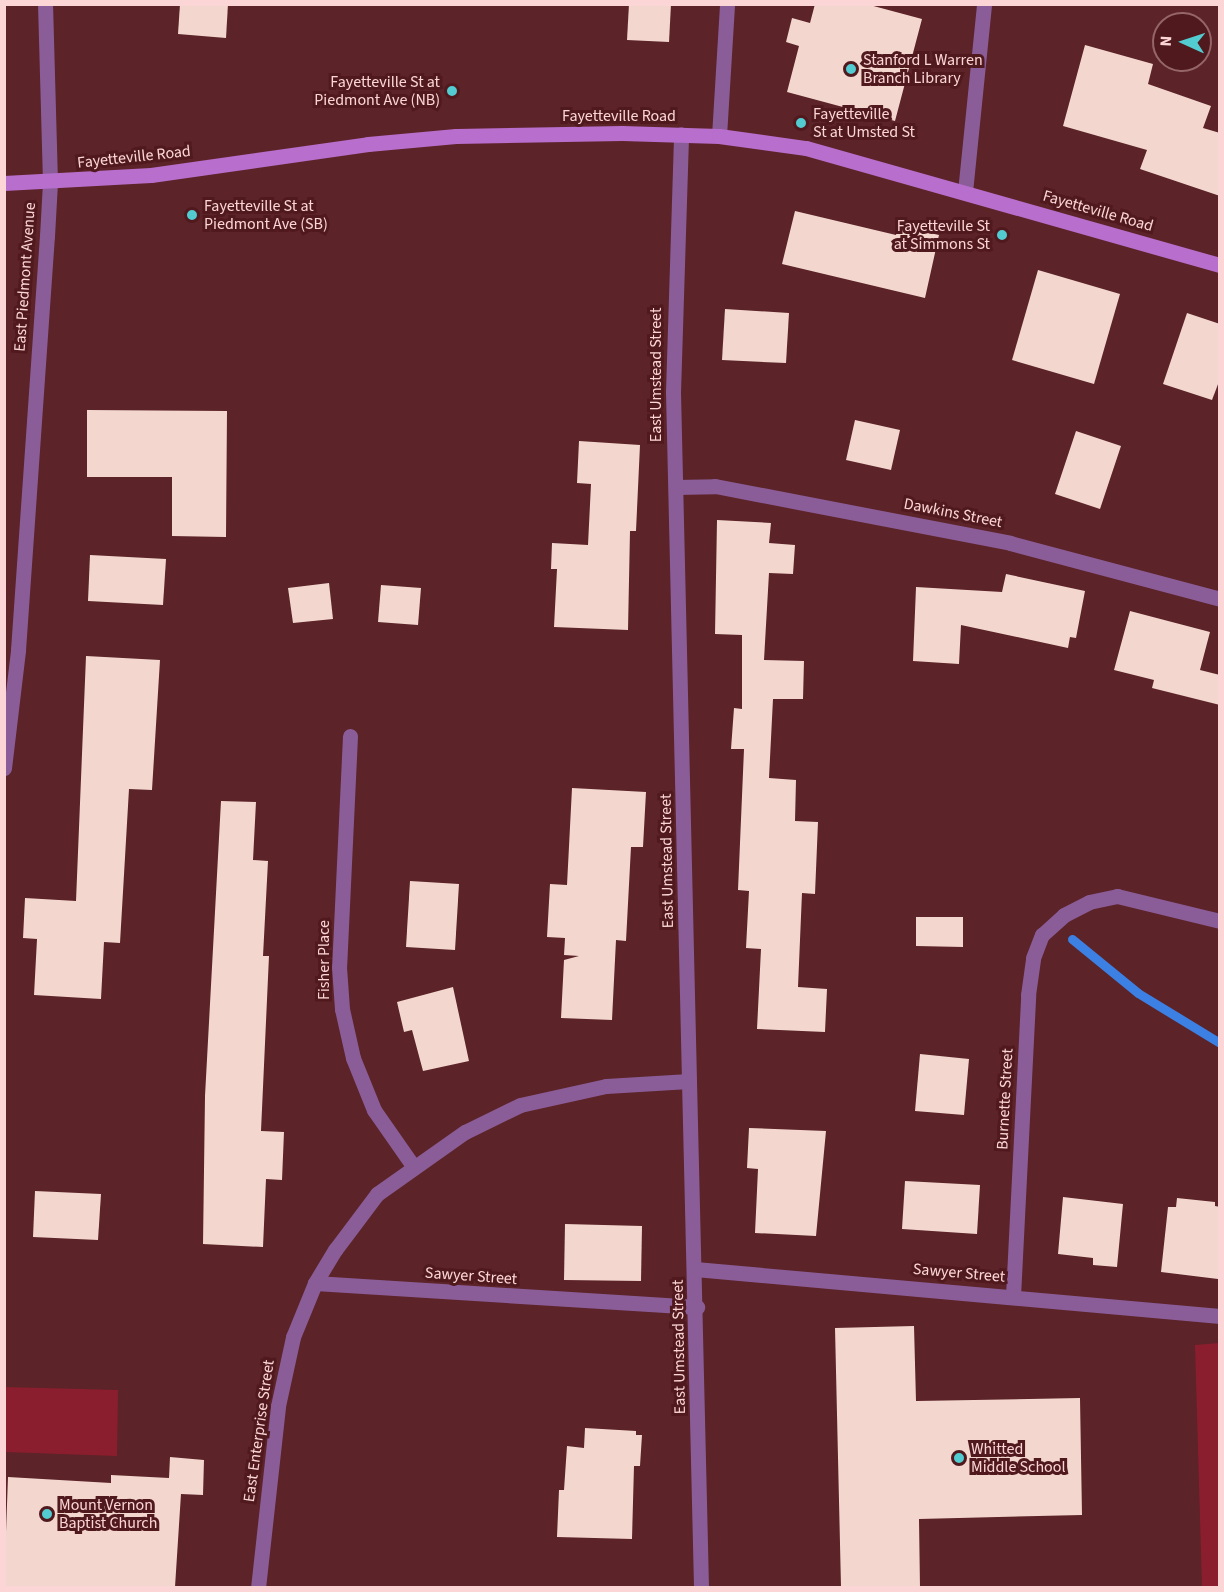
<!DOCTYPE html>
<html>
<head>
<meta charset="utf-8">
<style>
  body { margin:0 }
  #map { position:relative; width:1224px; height:1592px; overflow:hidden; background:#5c2328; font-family:"Source Sans 3",sans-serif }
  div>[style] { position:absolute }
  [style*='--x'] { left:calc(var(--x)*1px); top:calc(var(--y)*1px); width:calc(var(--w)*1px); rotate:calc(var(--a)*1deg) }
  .green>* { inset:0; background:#8b1e2e }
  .stream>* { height:9px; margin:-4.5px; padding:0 4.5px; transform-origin:4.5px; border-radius:4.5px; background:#3c80e4 }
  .building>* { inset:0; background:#f3d7ce }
  .minor>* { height:15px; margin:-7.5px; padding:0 7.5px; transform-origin:7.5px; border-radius:7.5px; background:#8a5d98 }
  .tertiary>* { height:15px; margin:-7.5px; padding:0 7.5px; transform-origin:7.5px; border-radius:7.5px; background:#8a5d98 }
  .secondary>* { height:15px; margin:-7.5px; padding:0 7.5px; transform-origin:7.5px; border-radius:7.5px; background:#b76ecc }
  .dots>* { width:16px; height:16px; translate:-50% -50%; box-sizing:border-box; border:3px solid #50191e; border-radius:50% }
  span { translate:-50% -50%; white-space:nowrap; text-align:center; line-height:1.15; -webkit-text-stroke:6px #50191e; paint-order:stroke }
  .poi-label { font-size:16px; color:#fcd6d6 }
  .left { translate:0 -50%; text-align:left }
  .right { translate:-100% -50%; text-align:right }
  .street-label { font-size:16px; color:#fcd6d6 }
  .frame { position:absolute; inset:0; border:6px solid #fcd6d6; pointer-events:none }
  .north { position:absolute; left:1152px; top:12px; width:60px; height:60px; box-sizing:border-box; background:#50191e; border:2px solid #956568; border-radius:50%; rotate:273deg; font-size:16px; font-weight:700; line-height:24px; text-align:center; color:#fcd6d6 }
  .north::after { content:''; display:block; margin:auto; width:21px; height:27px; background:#52ccd0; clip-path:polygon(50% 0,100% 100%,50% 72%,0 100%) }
</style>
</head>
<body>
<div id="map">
  <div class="green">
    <div style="clip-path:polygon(1219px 1343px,1219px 1587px,1202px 1587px,1195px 1345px)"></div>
    <div style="clip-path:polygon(5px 1387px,118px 1390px,117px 1456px,5px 1452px)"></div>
  </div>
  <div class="stream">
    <div style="--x:1072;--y:939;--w:85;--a:39.3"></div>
    <div style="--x:1138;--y:993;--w:96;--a:31.4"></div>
  </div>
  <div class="building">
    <div style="clip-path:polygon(180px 4px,228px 4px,226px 38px,178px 34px)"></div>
    <div style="clip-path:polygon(629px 4px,671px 4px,669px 42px,627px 40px)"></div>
    <div style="clip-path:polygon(815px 4px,866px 4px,922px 19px,895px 121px,787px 92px,799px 46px,786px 42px,792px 18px,810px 23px)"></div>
    <div style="clip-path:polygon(1085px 45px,1153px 64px,1148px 84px,1211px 106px,1203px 128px,1220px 133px,1220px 196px,1140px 169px,1147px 150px,1063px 126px)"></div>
    <div style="clip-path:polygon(795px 211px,896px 235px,898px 226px,939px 235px,925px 298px,782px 264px)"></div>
    <div style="clip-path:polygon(1038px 270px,1120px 294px,1094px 384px,1012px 360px)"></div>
    <div style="clip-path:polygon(725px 309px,789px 313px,786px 363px,722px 360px)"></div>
    <div style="clip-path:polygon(1187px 313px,1220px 324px,1220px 379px,1212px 400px,1163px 384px)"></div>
    <div style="clip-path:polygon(87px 410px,227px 411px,226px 537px,172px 536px,172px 477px,87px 477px)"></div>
    <div style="clip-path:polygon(855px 420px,900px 430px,891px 470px,846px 460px)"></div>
    <div style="clip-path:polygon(1076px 431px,1121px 446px,1100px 509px,1055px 494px)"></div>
    <div style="clip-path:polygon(579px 441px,640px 445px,636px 531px,630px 531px,628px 630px,554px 627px,557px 569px,551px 569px,552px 543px,588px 545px,591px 484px,577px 483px)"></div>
    <div style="clip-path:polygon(717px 520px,771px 523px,769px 543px,795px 545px,793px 574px,769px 573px,764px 660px,804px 661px,803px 699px,773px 699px,769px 778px,796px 780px,795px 821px,818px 822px,815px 894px,802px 893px,798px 987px,827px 989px,825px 1032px,757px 1029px,761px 949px,746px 948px,749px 891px,738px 890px,744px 749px,731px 749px,734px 708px,742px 709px,742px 635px,715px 634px)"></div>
    <div style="clip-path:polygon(90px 555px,166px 559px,163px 605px,88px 601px)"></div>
    <div style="clip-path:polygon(1006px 574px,1085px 591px,1076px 638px,1070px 637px,1068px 648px,961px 625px,959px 664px,913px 661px,916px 587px,1002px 592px)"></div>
    <div style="clip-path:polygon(329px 583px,333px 619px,293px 623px,288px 588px)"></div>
    <div style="clip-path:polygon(381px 585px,421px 588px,418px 625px,378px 622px)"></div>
    <div style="clip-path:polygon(1130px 611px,1210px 632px,1200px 670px,1220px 675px,1220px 705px,1152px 688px,1154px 680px,1114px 670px)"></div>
    <div style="clip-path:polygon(86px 656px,160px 660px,152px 790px,129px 789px,120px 943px,104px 942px,101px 999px,34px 995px,37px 939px,23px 938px,25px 898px,76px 901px)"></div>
    <div style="clip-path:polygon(572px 788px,646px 792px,643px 847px,631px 847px,626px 941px,616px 940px,612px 1020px,561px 1018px,564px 960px,579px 956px,564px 955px,565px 938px,547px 937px,550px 884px,567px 885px)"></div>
    <div style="clip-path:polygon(221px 801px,256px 802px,253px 860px,268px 861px,263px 956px,269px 956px,261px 1131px,284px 1132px,282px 1180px,266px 1179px,263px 1247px,203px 1244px,205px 1096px)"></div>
    <div style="clip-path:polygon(410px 881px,459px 884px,455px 950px,406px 947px)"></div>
    <div style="clip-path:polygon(916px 917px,963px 917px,963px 947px,916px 946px)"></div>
    <div style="clip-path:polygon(453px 987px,469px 1061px,423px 1071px,412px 1030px,404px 1032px,397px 1002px)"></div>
    <div style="clip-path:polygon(920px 1054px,969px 1059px,964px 1115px,915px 1111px)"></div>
    <div style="clip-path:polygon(749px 1128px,826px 1131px,816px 1236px,755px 1233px,758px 1169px,747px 1168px)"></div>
    <div style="clip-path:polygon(905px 1181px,980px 1185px,977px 1234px,902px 1229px)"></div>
    <div style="clip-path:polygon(35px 1191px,101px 1194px,98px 1240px,33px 1237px)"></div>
    <div style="clip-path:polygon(1063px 1197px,1123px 1204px,1117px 1267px,1093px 1265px,1093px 1258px,1058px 1254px)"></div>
    <div style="clip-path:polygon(1177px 1198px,1215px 1202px,1215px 1206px,1220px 1207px,1218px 1279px,1161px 1272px,1168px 1207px,1176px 1207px)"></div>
    <div style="clip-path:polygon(565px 1224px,642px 1226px,641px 1281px,564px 1280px)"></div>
    <div style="clip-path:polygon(914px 1326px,916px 1401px,1080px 1398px,1082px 1515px,919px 1519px,920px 1587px,841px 1587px,835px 1328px)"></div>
    <div style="clip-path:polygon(585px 1428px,636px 1431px,636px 1435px,642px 1435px,640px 1466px,634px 1466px,632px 1539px,557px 1537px,559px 1490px,564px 1490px,567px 1446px,584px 1448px)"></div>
    <div style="clip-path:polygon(170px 1457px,204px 1460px,203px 1495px,181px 1494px,175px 1587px,4px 1587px,8px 1477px,111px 1483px,111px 1475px,169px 1478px)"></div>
  </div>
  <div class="minor">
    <div style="--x:965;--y:192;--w:189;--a:-84.2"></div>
    <div style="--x:676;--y:487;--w:39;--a:-1"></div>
    <div style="--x:715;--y:486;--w:300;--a:10.9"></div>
    <div style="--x:1010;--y:543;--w:217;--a:14.9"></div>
    <div style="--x:350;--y:736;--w:231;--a:92.7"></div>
    <div style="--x:339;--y:967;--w:42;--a:85.9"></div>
    <div style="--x:342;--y:1009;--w:50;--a:77.3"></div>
    <div style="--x:353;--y:1058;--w:56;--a:68"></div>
    <div style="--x:374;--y:1110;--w:68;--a:55.1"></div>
    <div style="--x:4;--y:768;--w:119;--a:-83.2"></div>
    <div style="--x:18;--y:650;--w:415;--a:-86"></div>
    <div style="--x:47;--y:236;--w:54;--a:-86.8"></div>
    <div style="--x:50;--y:182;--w:178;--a:-91.6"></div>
    <div style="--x:689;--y:1081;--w:507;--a:88.64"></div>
    <div style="--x:695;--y:1269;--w:527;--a:5.12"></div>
    <div style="--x:315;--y:1283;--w:383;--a:3.6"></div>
    <div style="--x:1013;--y:1296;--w:301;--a:-87.1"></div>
    <div style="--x:1028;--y:995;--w:37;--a:-82"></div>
    <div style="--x:1033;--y:958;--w:25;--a:-69"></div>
    <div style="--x:1042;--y:935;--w:30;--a:-42"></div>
    <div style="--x:1064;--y:915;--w:28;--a:-27"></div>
    <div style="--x:1089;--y:902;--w:29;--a:-12"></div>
    <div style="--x:1117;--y:896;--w:106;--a:13.6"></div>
  </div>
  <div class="tertiary">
    <div style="--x:719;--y:136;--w:132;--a:-86.5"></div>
    <div style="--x:258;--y:1588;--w:183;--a:-83.7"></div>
    <div style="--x:278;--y:1406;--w:71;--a:-77.7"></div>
    <div style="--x:293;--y:1337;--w:58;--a:-67.8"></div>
    <div style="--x:315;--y:1283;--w:39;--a:-59"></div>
    <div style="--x:335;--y:1250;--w:70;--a:-53.1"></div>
    <div style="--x:377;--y:1194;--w:108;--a:-35.2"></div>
    <div style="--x:465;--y:1132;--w:61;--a:-26.1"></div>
    <div style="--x:520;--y:1105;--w:88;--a:-12.5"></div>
    <div style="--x:606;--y:1086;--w:83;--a:-3.4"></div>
    <div style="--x:689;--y:1081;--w:689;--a:-91.33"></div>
    <div style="--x:673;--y:392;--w:258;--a:-88.2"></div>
  </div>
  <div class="secondary">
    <div style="--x:4;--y:183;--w:147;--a:-3.1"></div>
    <div style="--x:151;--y:175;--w:219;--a:-8.1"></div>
    <div style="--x:368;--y:144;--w:88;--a:-5.2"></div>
    <div style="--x:456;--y:136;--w:166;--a:-1"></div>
    <div style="--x:622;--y:133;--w:97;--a:1.8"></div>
    <div style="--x:719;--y:136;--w:88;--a:7.9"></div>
    <div style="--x:806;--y:148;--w:430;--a:15.8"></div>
  </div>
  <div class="dots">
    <div style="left:851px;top:69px;background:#52ccd0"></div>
    <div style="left:452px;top:91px;background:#52ccd0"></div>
    <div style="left:801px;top:123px;background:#52ccd0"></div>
    <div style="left:192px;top:215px;background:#52ccd0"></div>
    <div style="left:1002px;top:235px;background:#52ccd0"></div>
    <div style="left:959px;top:1458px;background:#52ccd0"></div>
    <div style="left:47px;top:1514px;background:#52ccd0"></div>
  </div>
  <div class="poi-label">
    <span class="left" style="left:863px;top:69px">Stanford L Warren<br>Branch Library</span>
    <span class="right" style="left:440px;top:91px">Fayetteville St at<br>Piedmont Ave (NB)</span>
    <span class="left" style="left:813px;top:123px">Fayetteville<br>St at Umsted St</span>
    <span class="left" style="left:204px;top:215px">Fayetteville St at<br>Piedmont Ave (SB)</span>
    <span class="right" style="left:990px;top:235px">Fayetteville St<br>at Simmons St</span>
    <span class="left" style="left:971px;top:1458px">Whitted<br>Middle School</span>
    <span class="left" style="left:59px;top:1514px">Mount Vernon<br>Baptist Church</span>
  </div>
  <div class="street-label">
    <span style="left:619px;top:116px">Fayetteville Road</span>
    <span style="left:134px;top:157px;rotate:-6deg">Fayetteville Road</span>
    <span style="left:1098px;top:211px;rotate:16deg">Fayetteville Road</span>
    <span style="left:25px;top:277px;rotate:-86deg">East Piedmont Avenue</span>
    <span style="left:656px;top:375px;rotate:-90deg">East Umstead Street</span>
    <span style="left:953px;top:513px;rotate:11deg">Dawkins Street</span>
    <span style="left:667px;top:861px;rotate:-91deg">East Umstead Street</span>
    <span style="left:324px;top:960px;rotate:-90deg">Fisher Place</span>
    <span style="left:1005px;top:1099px;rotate:-87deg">Burnette Street</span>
    <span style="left:959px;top:1273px;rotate:5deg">Sawyer Street</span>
    <span style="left:471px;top:1276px;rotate:4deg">Sawyer Street</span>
    <span style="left:679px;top:1347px;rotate:-91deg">East Umstead Street</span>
    <span style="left:259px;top:1431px;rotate:-82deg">East Enterprise Street</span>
  </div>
  <div class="frame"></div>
  <div class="north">N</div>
</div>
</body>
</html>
